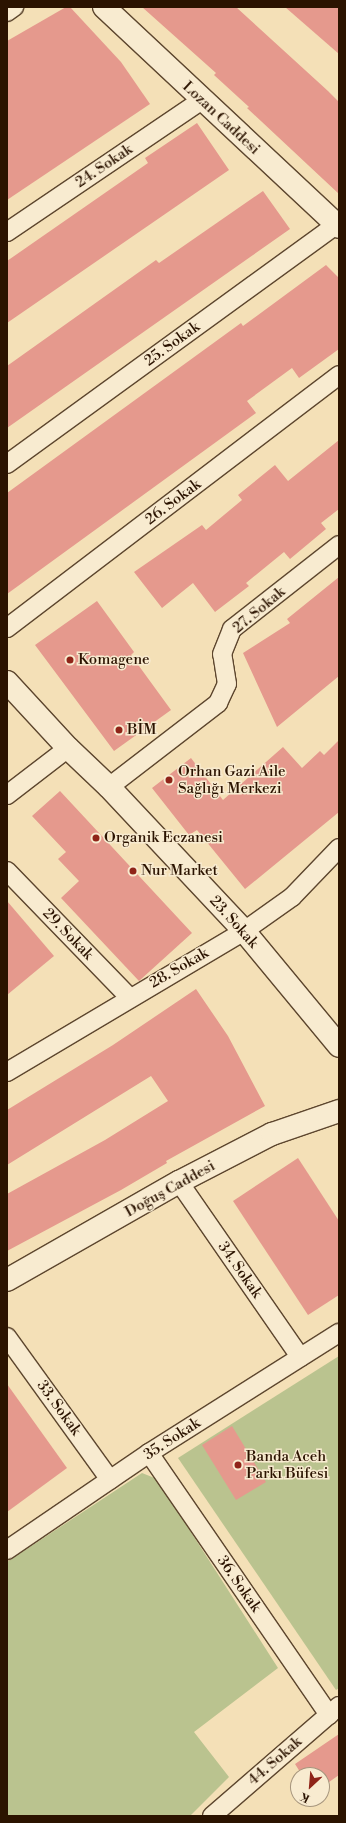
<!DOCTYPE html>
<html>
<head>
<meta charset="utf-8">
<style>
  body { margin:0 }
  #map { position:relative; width:346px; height:1823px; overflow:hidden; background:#f4e0b7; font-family:"Libre Bodoni",serif }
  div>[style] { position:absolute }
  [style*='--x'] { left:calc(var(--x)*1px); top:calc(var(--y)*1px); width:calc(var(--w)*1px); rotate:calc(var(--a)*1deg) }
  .green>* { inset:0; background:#bac38f }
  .building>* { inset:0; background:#e5998d }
  .roads { filter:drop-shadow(1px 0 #5d462e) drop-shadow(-1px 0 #5d462e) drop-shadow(0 1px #5d462e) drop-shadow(0 -1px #5d462e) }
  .minor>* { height:18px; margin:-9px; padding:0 9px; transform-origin:9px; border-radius:9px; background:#f8ebd0 }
  .tertiary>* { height:22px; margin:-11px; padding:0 11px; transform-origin:11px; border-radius:11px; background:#f8ebd0 }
  .secondary>* { height:22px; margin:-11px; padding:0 11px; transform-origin:11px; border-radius:11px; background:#f8ebd0 }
  .dots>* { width:11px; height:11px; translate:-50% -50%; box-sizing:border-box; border:2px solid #f8ebd0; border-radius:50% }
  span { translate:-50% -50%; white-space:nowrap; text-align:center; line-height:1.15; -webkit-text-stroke:3px #f8ebd0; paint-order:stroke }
  .street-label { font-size:15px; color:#2b1300 }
  .poi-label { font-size:15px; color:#2b1300 }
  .left { translate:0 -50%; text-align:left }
  .frame { position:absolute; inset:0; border:8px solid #2b1300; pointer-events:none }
  .north { position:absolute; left:290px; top:1767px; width:40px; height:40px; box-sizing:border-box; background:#f8ebd0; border:1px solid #a6957d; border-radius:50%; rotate:206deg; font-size:11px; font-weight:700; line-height:16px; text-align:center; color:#2b1300 }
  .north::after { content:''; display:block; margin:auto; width:14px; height:18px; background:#8f2418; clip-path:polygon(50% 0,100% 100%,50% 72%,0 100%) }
</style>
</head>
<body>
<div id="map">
  <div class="green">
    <div style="clip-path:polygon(339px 1356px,339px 1688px,336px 1690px,178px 1458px)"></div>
    <div style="clip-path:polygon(142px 1473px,157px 1479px,278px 1668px,194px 1732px,229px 1777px,190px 1816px,7px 1816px,7px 1562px)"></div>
  </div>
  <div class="building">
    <div style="clip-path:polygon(66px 7px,70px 7px,121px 62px,150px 104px,7px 200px,7px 41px)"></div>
    <div style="clip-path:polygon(142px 7px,236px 7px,328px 91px,339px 102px,339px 194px,247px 108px,249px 107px,214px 75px,216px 73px)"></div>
    <div style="clip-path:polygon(285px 7px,339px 7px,339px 54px)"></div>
    <div style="clip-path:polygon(197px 123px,229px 170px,7px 323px,7px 261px,148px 163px,145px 158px)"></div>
    <div style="clip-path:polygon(263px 191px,290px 229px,7px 428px,7px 366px,156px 260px,159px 263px)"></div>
    <div style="clip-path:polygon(326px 265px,339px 278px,339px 349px,299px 378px,292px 368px,247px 401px,256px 413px,7px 594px,7px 493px,241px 323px,243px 326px)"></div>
    <div style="clip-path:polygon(339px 440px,339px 509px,321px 523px,326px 529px,290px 559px,284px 552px,246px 583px,249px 586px,215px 612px,193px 583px,162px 608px,134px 572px,202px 525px,206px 530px,242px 500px,238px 495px,275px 465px,288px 481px)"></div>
    <div style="clip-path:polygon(339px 577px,339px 676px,277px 727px,243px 653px,290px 623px,287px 619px)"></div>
    <div style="clip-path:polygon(97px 601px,134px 652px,131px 655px,171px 710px,114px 751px,35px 645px)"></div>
    <div style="clip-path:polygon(339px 740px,339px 812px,245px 889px,197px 830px,189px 835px,152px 788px,191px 758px,223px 800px,283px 747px,302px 768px,320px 751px,324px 755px)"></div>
    <div style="clip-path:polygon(60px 791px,192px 933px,139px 981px,61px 898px,79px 881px,58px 859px,66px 852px,32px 816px)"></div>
    <div style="clip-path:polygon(7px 901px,54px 956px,7px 995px)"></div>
    <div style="clip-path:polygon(196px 989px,228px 1036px,265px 1106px,166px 1161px,167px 1163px,121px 1190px,7px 1251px,7px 1194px,105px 1140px,168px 1101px,151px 1076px,7px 1165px,7px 1110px,113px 1045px)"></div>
    <div style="clip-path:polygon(298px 1158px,339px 1221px,339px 1295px,308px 1315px,233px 1201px)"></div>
    <div style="clip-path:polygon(7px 1384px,67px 1468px,7px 1512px)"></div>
    <div style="clip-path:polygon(232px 1426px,266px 1482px,236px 1500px,202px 1445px)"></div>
    <div style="clip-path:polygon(339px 1734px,339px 1775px,322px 1787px,322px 1775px,302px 1775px,295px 1764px)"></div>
  </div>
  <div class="roads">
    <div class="minor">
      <div style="--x:7;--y:12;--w:9;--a:-36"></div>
      <div style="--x:7;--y:232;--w:235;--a:-34.1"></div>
      <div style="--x:7;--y:464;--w:407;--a:-36"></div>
      <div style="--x:7;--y:628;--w:417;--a:-37.3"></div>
      <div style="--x:109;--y:787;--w:138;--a:-37.6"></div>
      <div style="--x:218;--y:703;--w:21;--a:-65"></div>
      <div style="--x:227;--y:684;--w:30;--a:-99"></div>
      <div style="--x:222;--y:654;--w:27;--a:-68"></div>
      <div style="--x:232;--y:629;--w:136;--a:-38.1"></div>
      <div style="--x:7;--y:795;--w:77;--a:-37.6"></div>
      <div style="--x:7;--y:871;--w:175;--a:45.9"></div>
      <div style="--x:7;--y:1072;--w:276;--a:-30.7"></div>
      <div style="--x:244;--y:931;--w:59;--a:-35.3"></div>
      <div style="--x:292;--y:897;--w:68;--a:-46.2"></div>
      <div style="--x:179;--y:1182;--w:213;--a:55.3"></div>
      <div style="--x:7;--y:1337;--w:176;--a:54.2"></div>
      <div style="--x:149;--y:1453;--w:318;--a:55.5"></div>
      <div style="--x:7;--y:1550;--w:172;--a:-34.3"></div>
      <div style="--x:149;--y:1453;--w:225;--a:-32.3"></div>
      <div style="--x:212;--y:1816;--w:168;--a:-40.9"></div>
    </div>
    <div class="tertiary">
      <div style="--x:7;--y:682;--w:90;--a:47.3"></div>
      <div style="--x:68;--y:748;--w:57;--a:43.6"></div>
      <div style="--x:109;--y:787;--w:197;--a:46.8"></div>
      <div style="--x:244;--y:931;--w:149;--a:50.4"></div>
    </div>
    <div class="secondary">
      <div style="--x:104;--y:7;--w:322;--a:43.1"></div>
      <div style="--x:7;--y:1280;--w:198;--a:-29.7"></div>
      <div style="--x:179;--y:1182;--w:105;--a:-27.3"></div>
      <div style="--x:272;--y:1134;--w:71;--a:-18.9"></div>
    </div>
  </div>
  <div class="dots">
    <div style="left:70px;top:660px;background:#8f2418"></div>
    <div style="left:119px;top:730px;background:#8f2418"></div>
    <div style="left:169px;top:780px;background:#8f2418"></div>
    <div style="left:96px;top:838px;background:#8f2418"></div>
    <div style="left:133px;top:871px;background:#8f2418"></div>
    <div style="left:238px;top:1465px;background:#8f2418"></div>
  </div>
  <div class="street-label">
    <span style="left:221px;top:118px;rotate:43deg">Lozan Caddesi</span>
    <span style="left:104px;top:166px;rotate:-34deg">24. Sokak</span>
    <span style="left:172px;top:344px;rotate:-36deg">25. Sokak</span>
    <span style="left:173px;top:502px;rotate:-37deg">26. Sokak</span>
    <span style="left:259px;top:610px;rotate:-40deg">27. Sokak</span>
    <span style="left:234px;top:922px;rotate:48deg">23. Sokak</span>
    <span style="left:68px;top:934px;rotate:46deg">29. Sokak</span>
    <span style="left:179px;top:968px;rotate:-30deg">28. Sokak</span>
    <span style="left:170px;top:1189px;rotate:-29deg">Doğuş Caddesi</span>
    <span style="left:240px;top:1270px;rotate:55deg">34. Sokak</span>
    <span style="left:59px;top:1408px;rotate:54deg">33. Sokak</span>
    <span style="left:172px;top:1439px;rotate:-33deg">35. Sokak</span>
    <span style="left:239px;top:1584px;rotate:55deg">36. Sokak</span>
    <span style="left:275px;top:1761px;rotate:-41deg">44. Sokak</span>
  </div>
  <div class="poi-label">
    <span class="left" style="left:78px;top:660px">Komagene</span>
    <span class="left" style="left:127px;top:730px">BİM</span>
    <span class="left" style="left:178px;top:780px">Orhan Gazi Aile<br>Sağlığı Merkezi</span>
    <span class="left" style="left:104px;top:838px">Organik Eczanesi</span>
    <span class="left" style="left:141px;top:871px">Nur Market</span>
    <span class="left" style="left:246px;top:1465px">Banda Aceh<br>Parkı Büfesi</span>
  </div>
  <div class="frame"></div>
  <div class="north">K</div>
</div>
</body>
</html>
